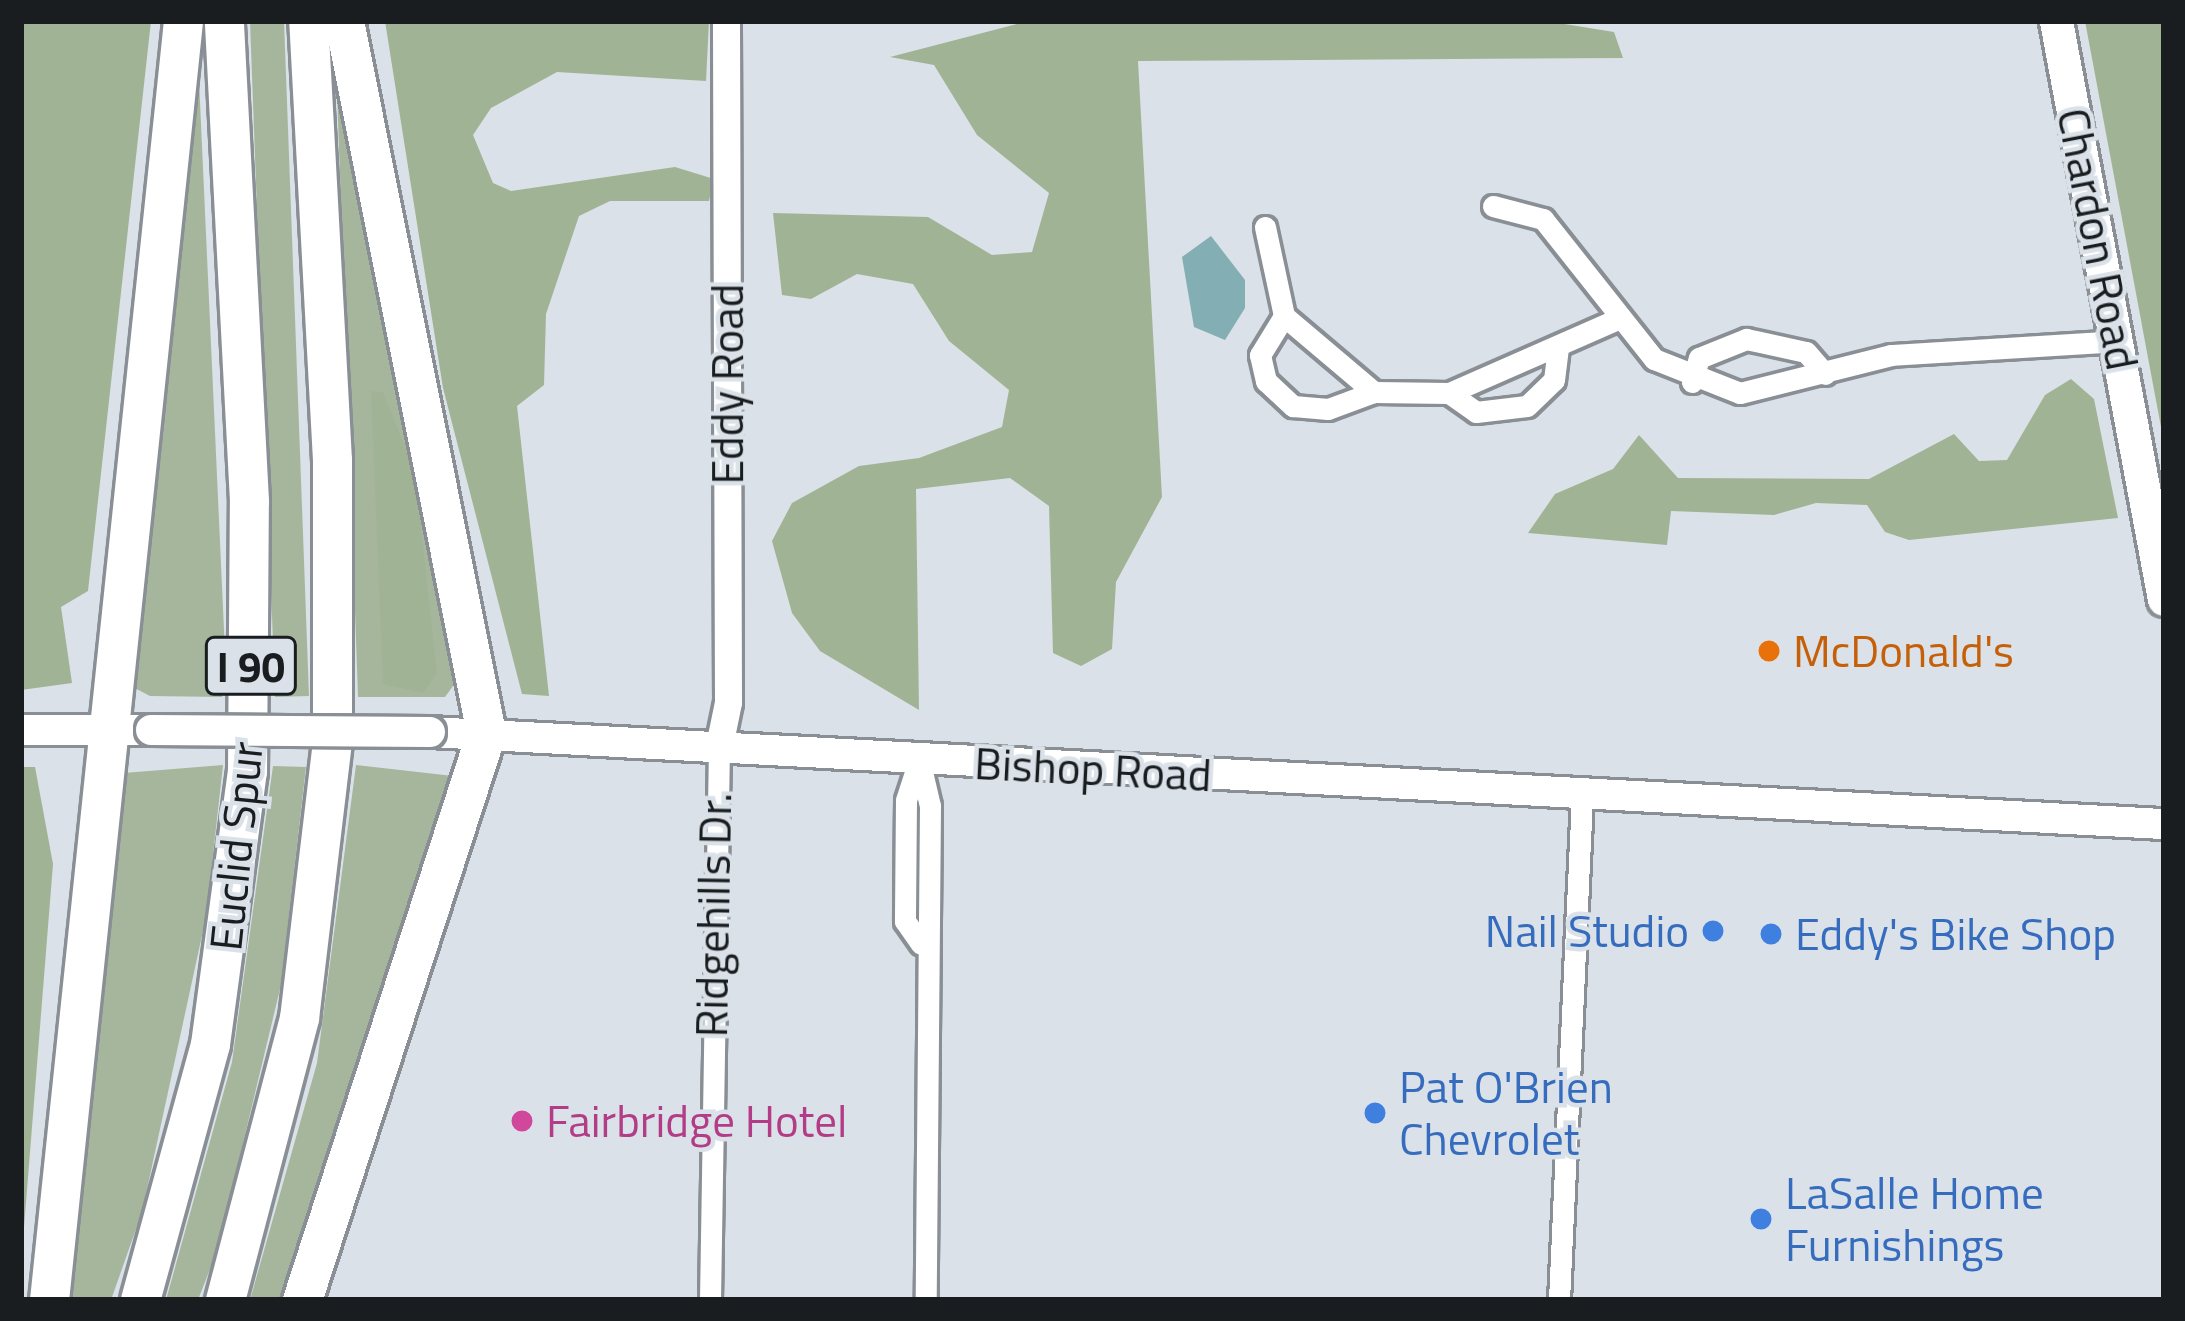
<!DOCTYPE html>
<html>
<head>
<meta charset="utf-8">
<style>
  body { margin:0 }
  #map { position:relative; width:2185px; height:1321px; overflow:hidden; background:#dae1e8; font-family:"Titillium Web",sans-serif }
  div>[style] { position:absolute }
  [style*='--x'] { left:calc(var(--x)*1px); top:calc(var(--y)*1px); width:calc(var(--w)*1px); rotate:calc(var(--a)*1deg) }
  .green>* { inset:0; background:#a6b69c }
  .forest>* { inset:0; background:#a1b395 }
  .water>* { inset:0; background:#83aeb4 }
  .roads { filter:drop-shadow(3px 0 #898f95) drop-shadow(-3px 0 #898f95) drop-shadow(0 3px #898f95) drop-shadow(0 -3px #898f95) }
  .minor>* { height:21px; margin:-10.5px; padding:0 10.5px; transform-origin:10.5px; border-radius:10.5px; background:#fff }
  .tertiary>* { height:27px; margin:-13.5px; padding:0 13.5px; transform-origin:13.5px; border-radius:13.5px; background:#fff }
  .secondary>* { height:30px; margin:-15px; padding:0 15px; transform-origin:15px; border-radius:15px; background:#fff }
  .primary>* { height:33px; margin:-16.5px; padding:0 16.5px; transform-origin:16.5px; border-radius:16.5px; background:#fff }
  .motorway>* { height:39px; margin:-19.5px; padding:0 19.5px; transform-origin:19.5px; border-radius:19.5px; background:#fff }
  .bridges { filter:drop-shadow(3px 0 #898f95) drop-shadow(-3px 0 #898f95) drop-shadow(0 3px #898f95) drop-shadow(0 -3px #898f95) }
  .secondary-bridge>* { height:30px; margin:-15px; padding:0 15px; transform-origin:15px; border-radius:15px; background:#fff }
  .dots>* { width:33px; height:33px; translate:-50% -50%; box-sizing:border-box; border:6px solid #dae1e8; border-radius:50% }
  span { translate:-50% -50%; white-space:nowrap; text-align:center; line-height:1.15; -webkit-text-stroke:9px #dae1e8; paint-order:stroke }
  .shield-label span { padding:3px 9px; background:#dae1e8; border:3px solid; border-radius:9px; -webkit-text-stroke-width:0 }
  .shield-label { font-size:42px; color:#1a1d1f; font-weight:700 }
  .street-label { font-size:45px; color:#1a1d1f }
  .food-label { font-size:45px; color:#c56008 }
  .left { translate:0 -50%; text-align:left }
  .shop-label { font-size:45px; color:#366cbe }
  .right { translate:-100% -50%; text-align:right }
  .hotel-label { font-size:45px; color:#b23c85 }
  .frame { position:absolute; inset:0; border:24px solid #1a1d1f; pointer-events:none }
</style>
</head>
<body>
<div id="map">
  <div class="green">
    <div style="clip-path:polygon(250px 21px,284px 21px,309px 696px,275px 697px)"></div>
    <div style="clip-path:polygon(197px 36px,226px 674px,222px 697px,150px 696px,125px 683px)"></div>
    <div style="clip-path:polygon(336px 62px,461px 675px,445px 697px,358px 697px)"></div>
    <div style="clip-path:polygon(223px 765px,206px 917px,142px 1212px,111px 1300px,57px 1300px,124px 773px)"></div>
    <div style="clip-path:polygon(356px 765px,453px 776px,297px 1269px,283px 1300px,250px 1300px,317px 1063px)"></div>
    <div style="clip-path:polygon(273px 766px,306px 767px,281px 985px,217px 1251px,198px 1300px,166px 1300px,232px 1062px)"></div>
  </div>
  <div class="forest">
    <div style="clip-path:polygon(21px 21px,151px 21px,88px 591px,61px 607px,72px 683px,21px 690px)"></div>
    <div style="clip-path:polygon(385px 21px,709px 21px,706px 81px,557px 72px,491px 108px,473px 135px,493px 183px,511px 191px,675px 167px,714px 179px,709px 201px,610px 201px,579px 216px,546px 314px,544px 385px,517px 406px,549px 696px,522px 694px,443px 388px)"></div>
    <div style="clip-path:polygon(1029px 21px,1546px 21px,1614px 32px,1623px 58px,1138px 61px,1162px 497px,1116px 582px,1112px 649px,1081px 666px,1053px 653px,1049px 506px,1010px 478px,916px 489px,919px 710px,820px 651px,792px 613px,772px 541px,792px 503px,859px 466px,919px 458px,1002px 427px,1009px 390px,949px 341px,913px 284px,857px 274px,811px 299px,782px 295px,773px 213px,928px 217px,992px 255px,1032px 252px,1049px 193px,977px 135px,934px 65px,890px 57px)"></div>
    <div style="clip-path:polygon(2085px 21px,2164px 21px,2164px 443px)"></div>
    <div style="clip-path:polygon(2071px 379px,2094px 399px,2118px 518px,1909px 540px,1885px 532px,1867px 505px,1816px 503px,1774px 515px,1671px 511px,1667px 545px,1528px 533px,1555px 494px,1613px 469px,1639px 435px,1678px 478px,1869px 479px,1954px 434px,1979px 461px,2007px 460px,2045px 395px)"></div>
    <div style="clip-path:polygon(371px 391px,383px 392px,409px 457px,420px 519px,437px 673px,423px 693px,383px 684px)"></div>
    <div style="clip-path:polygon(21px 767px,35px 767px,53px 864px,21px 1265px)"></div>
  </div>
  <div class="water">
    <div style="clip-path:polygon(1211px 236px,1245px 280px,1245px 308px,1225px 340px,1194px 327px,1182px 257px)"></div>
  </div>
  <div class="roads">
    <div class="minor">
      <div style="--x:1493;--y:206;--w:52;--a:14.6"></div>
      <div style="--x:1543;--y:219;--w:179;--a:51.6"></div>
      <div style="--x:1654;--y:359;--w:92;--a:21.6"></div>
      <div style="--x:1740;--y:393;--w:156;--a:-14.1"></div>
      <div style="--x:1891;--y:355;--w:227;--a:-3.5"></div>
      <div style="--x:1265;--y:227;--w:91;--a:77.9"></div>
      <div style="--x:1284;--y:316;--w:118;--a:40.2"></div>
      <div style="--x:1374;--y:392;--w:75;--a:0.8"></div>
      <div style="--x:1449;--y:393;--w:187;--a:-23.7"></div>
      <div style="--x:1284;--y:316;--w:46;--a:121.6"></div>
      <div style="--x:1260;--y:355;--w:27;--a:77"></div>
      <div style="--x:1266;--y:381;--w:37;--a:43"></div>
      <div style="--x:1293;--y:406;--w:35;--a:5"></div>
      <div style="--x:1328;--y:409;--w:49;--a:-20.3"></div>
      <div style="--x:1692;--y:382;--w:25;--a:-74"></div>
      <div style="--x:1699;--y:358;--w:51;--a:-22"></div>
      <div style="--x:1746;--y:339;--w:61;--a:12.2"></div>
      <div style="--x:1806;--y:352;--w:29;--a:49"></div>
      <div style="--x:1449;--y:393;--w:33;--a:35"></div>
      <div style="--x:1476;--y:412;--w:51;--a:-6.7"></div>
      <div style="--x:1527;--y:406;--w:37;--a:-44"></div>
      <div style="--x:1554;--y:380;--w:32;--a:-83"></div>
      <div style="--x:919;--y:759;--w:48;--a:76.8"></div>
      <div style="--x:930;--y:806;--w:494;--a:90.5"></div>
      <div style="--x:919;--y:760;--w:42;--a:108"></div>
      <div style="--x:906;--y:800;--w:121;--a:90.5"></div>
      <div style="--x:905;--y:921;--w:28;--a:55"></div>
      <div style="--x:710;--y:1300;--w:554;--a:-89.07"></div>
      <div style="--x:1559;--y:1300;--w:504;--a:-87.38"></div>
    </div>
    <div class="tertiary">
      <div style="--x:719;--y:746;--w:45;--a:-78.4"></div>
      <div style="--x:728;--y:702;--w:681;--a:-90.17"></div>
    </div>
    <div class="secondary">
      <div style="--x:21;--y:730;--w:130;--a:0"></div>
      <div style="--x:430;--y:732;--w:1736;--a:3.04"></div>
    </div>
    <div class="primary">
      <div style="--x:2056;--y:21;--w:588;--a:79.42"></div>
    </div>
    <div class="motorway">
      <div style="--x:49;--y:1300;--w:1286;--a:-84.02"></div>
      <div style="--x:140;--y:1300;--w:265;--a:-74.7"></div>
      <div style="--x:210;--y:1044;--w:275;--a:-82.3"></div>
      <div style="--x:247;--y:771;--w:270;--a:-89.6"></div>
      <div style="--x:249;--y:501;--w:481;--a:-93"></div>
      <div style="--x:225;--y:1300;--w:292;--a:-75.3"></div>
      <div style="--x:299;--y:1018;--w:279;--a:-83.2"></div>
      <div style="--x:332;--y:741;--w:281;--a:-90"></div>
      <div style="--x:332;--y:460;--w:440;--a:-93.1"></div>
      <div style="--x:302;--y:1300;--w:596;--a:-72.02"></div>
      <div style="--x:486;--y:733;--w:726;--a:-101.28"></div>
    </div>
  </div>
  <div class="bridges">
    <div class="secondary-bridge">
      <div style="--x:151;--y:730;--w:279;--a:0.4"></div>
    </div>
  </div>
  <div class="dots">
    <div style="left:1769px;top:651px;background:#e8710a"></div>
    <div style="left:1713px;top:931px;background:#3f7fe0"></div>
    <div style="left:1771px;top:934px;background:#3f7fe0"></div>
    <div style="left:1375px;top:1113px;background:#3f7fe0"></div>
    <div style="left:522px;top:1121px;background:#d1479c"></div>
    <div style="left:1761px;top:1219px;background:#3f7fe0"></div>
  </div>
  <div class="shield-label">
    <span style="left:251px;top:666px">I 90</span>
  </div>
  <div class="street-label">
    <span style="left:2098px;top:239px;rotate:79deg">Chardon Road</span>
    <span style="left:727px;top:384px;rotate:-90deg">Eddy Road</span>
    <span style="left:1093px;top:769px;rotate:3deg">Bishop Road</span>
    <span style="left:236px;top:846px;rotate:-84deg">Euclid Spur</span>
    <span style="left:713px;top:915px;rotate:-89deg">Ridgehills Dr.</span>
  </div>
  <div class="food-label">
    <span class="left" style="left:1793px;top:651px">McDonald's</span>
  </div>
  <div class="shop-label">
    <span class="right" style="left:1689px;top:931px">Nail Studio</span>
    <span class="left" style="left:1795px;top:934px">Eddy's Bike Shop</span>
    <span class="left" style="left:1399px;top:1113px">Pat O'Brien<br>Chevrolet</span>
    <span class="left" style="left:1785px;top:1219px">LaSalle Home<br>Furnishings</span>
  </div>
  <div class="hotel-label">
    <span class="left" style="left:546px;top:1121px">Fairbridge Hotel</span>
  </div>
  <div class="frame"></div>
</div>
</body>
</html>
